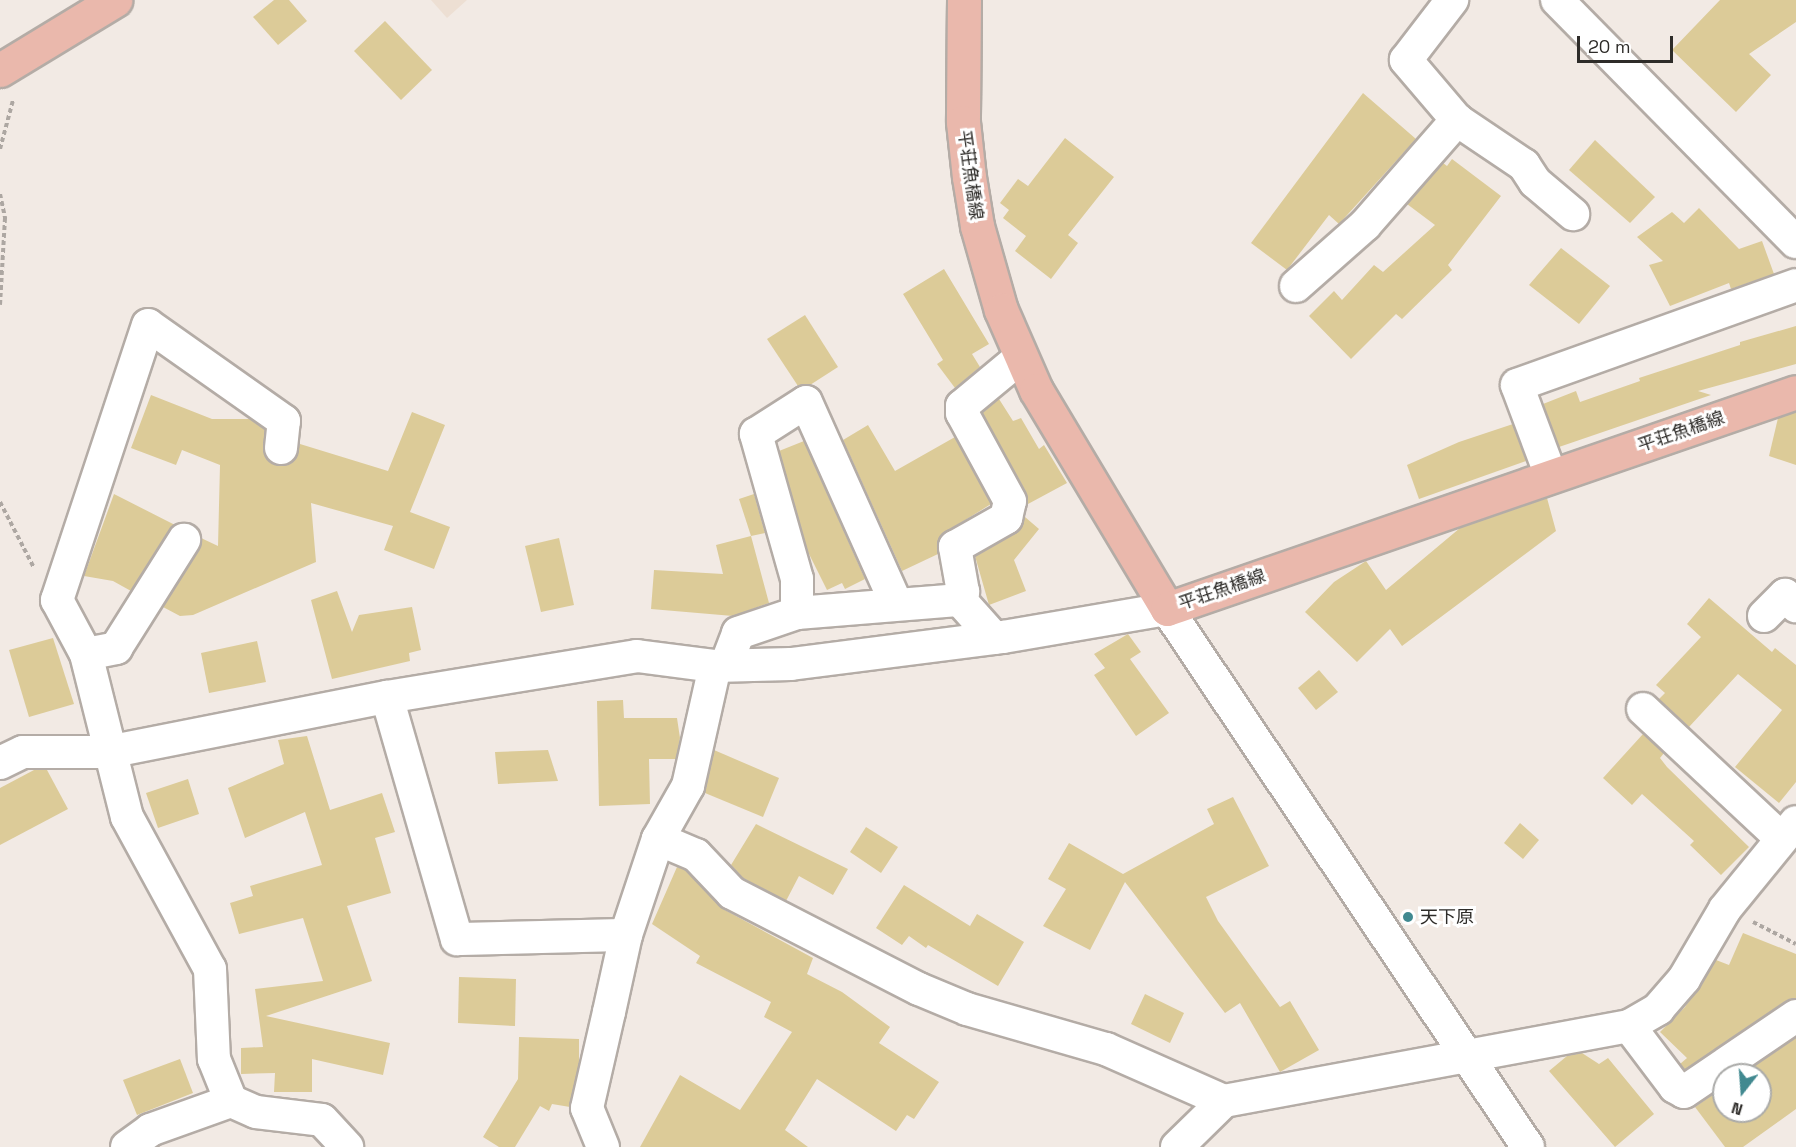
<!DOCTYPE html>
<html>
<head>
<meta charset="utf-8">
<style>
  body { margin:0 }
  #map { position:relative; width:1796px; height:1147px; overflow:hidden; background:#f2eae4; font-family:"Space Grotesk","Noto Sans JP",sans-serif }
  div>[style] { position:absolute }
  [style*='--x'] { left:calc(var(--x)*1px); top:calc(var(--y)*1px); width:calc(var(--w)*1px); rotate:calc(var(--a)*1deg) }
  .built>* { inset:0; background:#eddfd3 }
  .building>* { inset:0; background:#dccb98 }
  .path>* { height:4px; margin-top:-2px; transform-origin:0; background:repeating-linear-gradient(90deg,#ada7a2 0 4.5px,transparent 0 7.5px) }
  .roads { filter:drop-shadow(2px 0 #b4aca6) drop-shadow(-2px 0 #b4aca6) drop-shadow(0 2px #b4aca6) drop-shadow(0 -2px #b4aca6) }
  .minor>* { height:32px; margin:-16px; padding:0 16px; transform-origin:16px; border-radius:16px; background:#fff }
  .major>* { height:33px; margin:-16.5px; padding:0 16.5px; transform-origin:16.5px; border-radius:16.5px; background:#eab8ac }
  .dots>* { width:16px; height:16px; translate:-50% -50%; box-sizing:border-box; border:3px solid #fff; border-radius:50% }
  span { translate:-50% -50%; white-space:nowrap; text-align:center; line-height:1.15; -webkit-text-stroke:6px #fff; paint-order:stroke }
  .street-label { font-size:18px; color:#2e2c29 }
  .poi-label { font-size:18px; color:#2e2c29 }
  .left { translate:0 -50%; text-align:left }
  .north { position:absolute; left:1712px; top:1063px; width:60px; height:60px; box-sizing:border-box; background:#fff; border:2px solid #ababa9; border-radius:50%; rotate:197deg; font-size:16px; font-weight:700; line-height:24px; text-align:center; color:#2e2c29 }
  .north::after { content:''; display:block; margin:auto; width:21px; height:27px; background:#418990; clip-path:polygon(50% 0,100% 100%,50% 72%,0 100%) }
  .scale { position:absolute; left:1577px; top:36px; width:96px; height:27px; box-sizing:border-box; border:3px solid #2e2c29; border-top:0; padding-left:8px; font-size:18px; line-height:21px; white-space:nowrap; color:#2e2c29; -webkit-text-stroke:4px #fff; paint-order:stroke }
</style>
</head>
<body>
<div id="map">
  <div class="built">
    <div style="clip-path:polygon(431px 0,467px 0,447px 18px)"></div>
  </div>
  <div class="building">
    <div style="clip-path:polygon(274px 0,289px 0,307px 21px,278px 45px,253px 17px)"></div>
    <div style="clip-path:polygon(1720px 0,1796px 0,1796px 22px,1749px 54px,1771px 75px,1736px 112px,1672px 50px)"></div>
    <div style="clip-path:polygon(385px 21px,432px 70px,401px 100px,354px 51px)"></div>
    <div style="clip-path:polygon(1363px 93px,1416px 139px,1339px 224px,1329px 215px,1287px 270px,1251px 243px)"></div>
    <div style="clip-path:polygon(1065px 138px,1114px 177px,1068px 235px,1078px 243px,1051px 279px,1015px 251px,1026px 236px,1003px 218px,1009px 210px,1000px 203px,1018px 179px,1028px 186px)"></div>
    <div style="clip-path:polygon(1595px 140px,1655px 197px,1630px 223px,1569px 170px)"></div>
    <div style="clip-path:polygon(1452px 159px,1501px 196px,1448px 265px,1452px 270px,1402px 319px,1396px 314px,1351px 359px,1309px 316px,1334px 291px,1342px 300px,1374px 265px,1383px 272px,1435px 225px,1407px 204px,1443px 163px,1447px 166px)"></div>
    <div style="clip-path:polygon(1699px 208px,1739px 249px,1762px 241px,1774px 274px,1731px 289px,1729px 283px,1670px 306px,1649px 265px,1663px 261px,1637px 237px,1672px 212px,1684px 223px)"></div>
    <div style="clip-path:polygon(1561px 248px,1610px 286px,1579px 324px,1529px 285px)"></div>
    <div style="clip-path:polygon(944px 269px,989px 344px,972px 354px,980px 367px,955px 388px,937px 364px,943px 360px,903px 294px)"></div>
    <div style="clip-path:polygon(805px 315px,838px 367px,810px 385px,798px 386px,767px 339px)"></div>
    <div style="clip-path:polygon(1796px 326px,1796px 364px,1698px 391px,1711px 395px,1559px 447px,1543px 404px,1576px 391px,1580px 402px,1640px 381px,1639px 378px,1740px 345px,1740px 342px)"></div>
    <div style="clip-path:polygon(151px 395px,212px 419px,250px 419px,265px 430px,265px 456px,280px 466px,295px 459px,300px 444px,388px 471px,412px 412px,445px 425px,410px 512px,450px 527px,434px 569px,384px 550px,393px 526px,311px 503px,316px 562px,193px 615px,180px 616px,163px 607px,199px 550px,201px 538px,218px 546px,220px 465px,182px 450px,176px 465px,131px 448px)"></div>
    <div style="clip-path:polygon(999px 399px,1013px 421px,1021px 418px,1039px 449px,1044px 445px,1067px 483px,1028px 504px,1026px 492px,982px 413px)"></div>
    <div style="clip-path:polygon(1796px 412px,1796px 465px,1769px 456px,1778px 418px)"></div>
    <div style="clip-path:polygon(1513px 424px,1526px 461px,1419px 499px,1407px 465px,1459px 442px)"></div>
    <div style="clip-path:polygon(868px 425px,895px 471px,955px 437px,991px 504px,946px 532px,939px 540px,938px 554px,902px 571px,843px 440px)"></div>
    <div style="clip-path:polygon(804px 441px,865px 579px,845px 589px,842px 583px,827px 590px,808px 552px,779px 451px)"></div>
    <div style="clip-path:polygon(114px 494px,175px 525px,131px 591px,113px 581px,84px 576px)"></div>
    <div style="clip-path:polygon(754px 494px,765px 533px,751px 536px,739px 499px)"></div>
    <div style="clip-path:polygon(1547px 498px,1556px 531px,1402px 646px,1390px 629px,1357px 662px,1305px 612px,1334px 582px,1366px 561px,1386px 590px,1460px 528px)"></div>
    <div style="clip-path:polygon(1025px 517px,1039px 529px,1014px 560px,1026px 591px,989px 605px,975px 556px,1015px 533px)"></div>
    <div style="clip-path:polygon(751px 536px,769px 603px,733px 616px,651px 609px,654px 570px,723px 574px,716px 545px)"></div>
    <div style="clip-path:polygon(559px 538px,574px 605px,541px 612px,525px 546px)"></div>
    <div style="clip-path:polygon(337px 591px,352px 632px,359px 615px,412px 607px,421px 650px,409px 653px,410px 661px,332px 679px,311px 600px)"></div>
    <div style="clip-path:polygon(1709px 598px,1772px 652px,1775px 648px,1796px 665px,1796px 782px,1779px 803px,1735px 767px,1782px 710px,1738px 674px,1689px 727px,1659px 699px,1665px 693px,1656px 685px,1701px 637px,1687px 624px)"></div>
    <div style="clip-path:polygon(1128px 634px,1141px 652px,1130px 659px,1169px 713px,1136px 736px,1094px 675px,1105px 668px,1094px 654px)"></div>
    <div style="clip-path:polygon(53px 638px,74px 704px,29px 717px,9px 650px)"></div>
    <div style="clip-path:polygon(257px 641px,266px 682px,209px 693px,201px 653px)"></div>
    <div style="clip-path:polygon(1319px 670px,1338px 692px,1316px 710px,1298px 688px)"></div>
    <div style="clip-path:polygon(623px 700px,624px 718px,677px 718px,680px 738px,676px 759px,649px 759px,650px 804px,599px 806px,597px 701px)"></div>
    <div style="clip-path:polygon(1643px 734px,1664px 753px,1660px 758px,1667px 767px,1749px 847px,1721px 875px,1690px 845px,1694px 841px,1642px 794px,1632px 805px,1603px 778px)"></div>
    <div style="clip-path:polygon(307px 736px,330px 810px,382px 793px,395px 832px,375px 838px,391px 893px,347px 906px,372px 981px,266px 1016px,390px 1043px,383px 1075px,312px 1059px,312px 1092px,274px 1092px,275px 1073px,241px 1074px,241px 1048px,263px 1047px,255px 989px,323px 981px,303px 918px,239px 934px,230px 903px,253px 896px,250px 886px,322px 865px,305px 812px,245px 838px,228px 788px,284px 764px,278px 740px)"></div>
    <div style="clip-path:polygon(548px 750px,558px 781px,498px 784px,495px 752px)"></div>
    <div style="clip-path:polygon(714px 750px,779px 778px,763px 817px,705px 793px)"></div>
    <div style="clip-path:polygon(34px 770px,47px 770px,68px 809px,0 845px,0 788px)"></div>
    <div style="clip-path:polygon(188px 779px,199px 814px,158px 828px,146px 793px)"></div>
    <div style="clip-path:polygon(1233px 797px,1269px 866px,1206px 897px,1218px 921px,1280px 1007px,1290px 1001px,1319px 1050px,1280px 1072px,1240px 1003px,1225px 1013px,1125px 882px,1090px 950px,1043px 926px,1066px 889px,1048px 879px,1069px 843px,1123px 874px,1214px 824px,1207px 809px)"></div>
    <div style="clip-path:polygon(1520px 823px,1539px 840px,1523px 859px,1504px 843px)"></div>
    <div style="clip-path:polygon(756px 824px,848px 869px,833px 895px,799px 876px,786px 901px,743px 878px,731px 865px)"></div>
    <div style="clip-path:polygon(866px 827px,898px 847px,881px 873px,850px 852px)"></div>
    <div style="clip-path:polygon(677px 867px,686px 870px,723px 909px,813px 958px,807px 974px,842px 992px,890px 1027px,879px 1043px,939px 1082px,914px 1119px,907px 1115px,896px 1131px,817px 1079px,785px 1130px,808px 1147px,640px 1147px,680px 1075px,740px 1110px,792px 1032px,764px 1017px,771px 1002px,696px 963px,700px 956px,652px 924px)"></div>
    <div style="clip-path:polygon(904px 885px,970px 926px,977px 914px,1024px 942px,998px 986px,928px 945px,926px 948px,909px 936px,902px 945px,876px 928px)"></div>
    <div style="clip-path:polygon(1743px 933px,1796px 954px,1796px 998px,1786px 1001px,1685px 1070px,1680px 1064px,1687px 1058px,1660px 1032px,1685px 1007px,1716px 960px,1729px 965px)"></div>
    <div style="clip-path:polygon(459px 977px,516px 979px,515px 1026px,458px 1023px)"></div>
    <div style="clip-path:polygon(1145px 994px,1184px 1013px,1170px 1043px,1131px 1024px)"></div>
    <div style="clip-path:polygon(519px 1037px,579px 1039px,579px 1064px,570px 1107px,552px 1104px,549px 1111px,540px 1106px,515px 1147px,499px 1147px,483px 1137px,518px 1079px)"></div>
    <div style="clip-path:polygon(1796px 1038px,1796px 1109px,1743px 1147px,1725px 1147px,1695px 1107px,1724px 1087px,1724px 1111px,1760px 1111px,1760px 1075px,1741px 1075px)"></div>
    <div style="clip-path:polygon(1582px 1053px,1599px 1064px,1608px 1058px,1654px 1114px,1615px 1147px,1549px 1071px,1567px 1056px)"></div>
    <div style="clip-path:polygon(180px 1059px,193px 1093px,137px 1115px,123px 1080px)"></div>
  </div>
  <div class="path">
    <div style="--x:0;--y:149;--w:51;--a:-75.1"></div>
    <div style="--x:0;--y:194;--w:25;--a:78"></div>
    <div style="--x:5;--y:218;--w:87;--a:93.3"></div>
    <div style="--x:0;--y:502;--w:74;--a:62.7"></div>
    <div style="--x:1753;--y:922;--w:48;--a:27.1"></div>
  </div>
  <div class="roads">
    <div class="minor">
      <div style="--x:1557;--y:0;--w:340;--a:45.4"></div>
      <div style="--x:1457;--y:120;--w:81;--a:33.9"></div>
      <div style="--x:1524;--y:165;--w:20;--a:57"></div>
      <div style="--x:1535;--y:182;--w:50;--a:40.1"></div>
      <div style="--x:1296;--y:286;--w:92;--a:-41.5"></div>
      <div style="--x:1365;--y:225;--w:140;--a:-48.8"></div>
      <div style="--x:1457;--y:120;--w:79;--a:-130.4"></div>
      <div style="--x:1406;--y:60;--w:76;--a:-52.5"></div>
      <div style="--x:281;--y:448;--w:27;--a:-84"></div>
      <div style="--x:284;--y:421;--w:166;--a:-144.8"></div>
      <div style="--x:148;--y:325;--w:290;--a:108.3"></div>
      <div style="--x:57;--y:600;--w:61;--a:61.8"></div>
      <div style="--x:86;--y:654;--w:168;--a:75.9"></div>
      <div style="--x:127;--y:817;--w:173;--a:61.4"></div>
      <div style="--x:210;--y:969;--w:90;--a:87.5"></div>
      <div style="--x:214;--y:1059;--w:45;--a:68"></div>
      <div style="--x:231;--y:1101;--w:27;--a:24"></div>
      <div style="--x:256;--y:1112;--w:66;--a:6.9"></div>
      <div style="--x:322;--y:1120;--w:37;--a:47"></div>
      <div style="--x:1551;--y:476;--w:97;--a:-110.5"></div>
      <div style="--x:1517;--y:385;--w:296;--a:-19.7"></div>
      <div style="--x:797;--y:613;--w:34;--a:-90"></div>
      <div style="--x:797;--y:579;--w:151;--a:-105.8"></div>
      <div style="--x:756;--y:434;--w:59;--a:-32.6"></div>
      <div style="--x:806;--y:402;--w:220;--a:65.9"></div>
      <div style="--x:1764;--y:616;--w:30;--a:-45"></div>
      <div style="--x:1785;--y:595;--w:16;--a:45"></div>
      <div style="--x:994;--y:638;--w:51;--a:-131.8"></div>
      <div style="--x:960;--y:600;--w:9;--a:-69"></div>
      <div style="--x:963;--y:592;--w:46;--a:-100.1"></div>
      <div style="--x:955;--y:547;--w:59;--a:-29.6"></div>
      <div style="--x:1006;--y:518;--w:17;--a:-77"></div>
      <div style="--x:1010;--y:501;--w:100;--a:-118.6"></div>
      <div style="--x:962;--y:413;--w:7;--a:-90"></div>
      <div style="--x:962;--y:406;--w:77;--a:-39.7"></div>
      <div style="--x:86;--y:654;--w:31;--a:-11"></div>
      <div style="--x:116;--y:648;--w:128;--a:-57.8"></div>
      <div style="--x:726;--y:665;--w:34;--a:-69"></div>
      <div style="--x:738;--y:633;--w:62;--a:-18.7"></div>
      <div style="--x:797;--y:613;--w:164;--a:-4.6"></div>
      <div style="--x:387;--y:697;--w:252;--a:73.9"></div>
      <div style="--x:457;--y:939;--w:169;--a:-1.4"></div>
      <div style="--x:1643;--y:709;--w:189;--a:43.1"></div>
      <div style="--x:0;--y:763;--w:25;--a:-26"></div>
      <div style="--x:23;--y:752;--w:85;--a:0"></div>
      <div style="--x:108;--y:752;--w:284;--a:-11.2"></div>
      <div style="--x:387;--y:697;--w:253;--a:-9.3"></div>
      <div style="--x:637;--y:656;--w:79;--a:7.3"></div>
      <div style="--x:715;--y:666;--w:76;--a:-1.5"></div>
      <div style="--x:791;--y:664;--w:214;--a:-7.3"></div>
      <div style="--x:1003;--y:637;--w:166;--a:-9.7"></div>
      <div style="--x:1167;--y:609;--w:648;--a:56.14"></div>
      <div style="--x:658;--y:839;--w:41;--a:22.8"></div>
      <div style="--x:696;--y:855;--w:52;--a:46.5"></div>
      <div style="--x:732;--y:893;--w:210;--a:27.2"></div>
      <div style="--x:919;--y:989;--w:52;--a:22.6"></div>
      <div style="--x:967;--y:1009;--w:145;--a:16.1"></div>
      <div style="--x:1106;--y:1049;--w:129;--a:23.8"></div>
      <div style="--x:1629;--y:1026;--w:76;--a:53"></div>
      <div style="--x:1675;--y:1087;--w:10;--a:29"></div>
      <div style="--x:1684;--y:1092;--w:135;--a:-34.2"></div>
      <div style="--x:127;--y:1147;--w:29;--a:-36"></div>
      <div style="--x:150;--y:1130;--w:86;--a:-19.7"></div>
      <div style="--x:603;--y:1147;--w:42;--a:-112.3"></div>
      <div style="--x:587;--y:1108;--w:98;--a:-77.1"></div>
      <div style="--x:609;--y:1012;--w:79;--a:-77.6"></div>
      <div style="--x:626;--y:935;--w:101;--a:-71.6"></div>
      <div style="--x:658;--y:839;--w:61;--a:-60.5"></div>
      <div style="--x:688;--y:786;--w:123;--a:-77.3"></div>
      <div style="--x:1177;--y:1147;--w:66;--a:-44.4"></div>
      <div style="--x:1224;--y:1101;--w:412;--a:-10.5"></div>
      <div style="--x:1629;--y:1026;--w:34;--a:-30"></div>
      <div style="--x:1658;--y:1009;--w:40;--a:-49"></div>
      <div style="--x:1684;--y:979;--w:81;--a:-59.6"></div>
      <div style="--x:1725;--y:909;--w:112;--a:-50.8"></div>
    </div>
    <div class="major">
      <div style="--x:964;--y:0;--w:122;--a:90.5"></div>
      <div style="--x:963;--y:122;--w:55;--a:83.8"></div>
      <div style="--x:969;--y:177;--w:50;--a:80.7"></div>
      <div style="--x:977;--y:226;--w:87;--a:74.1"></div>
      <div style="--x:1001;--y:310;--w:87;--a:66.4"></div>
      <div style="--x:1036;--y:390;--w:255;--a:59.1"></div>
      <div style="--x:1167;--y:609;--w:665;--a:-19.03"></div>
      <div style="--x:0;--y:70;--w:135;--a:-31.3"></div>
    </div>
  </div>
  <div class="dots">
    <div style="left:1408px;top:917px;background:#418990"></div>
  </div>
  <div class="street-label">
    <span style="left:970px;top:175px;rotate:82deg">平荘魚橋線</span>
    <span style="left:1681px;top:432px;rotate:-19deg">平荘魚橋線</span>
    <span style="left:1222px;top:590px;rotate:-19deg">平荘魚橋線</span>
  </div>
  <div class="poi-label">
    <span class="left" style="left:1420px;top:917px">天下原</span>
  </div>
  <div class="north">N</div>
  <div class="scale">20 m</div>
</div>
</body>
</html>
